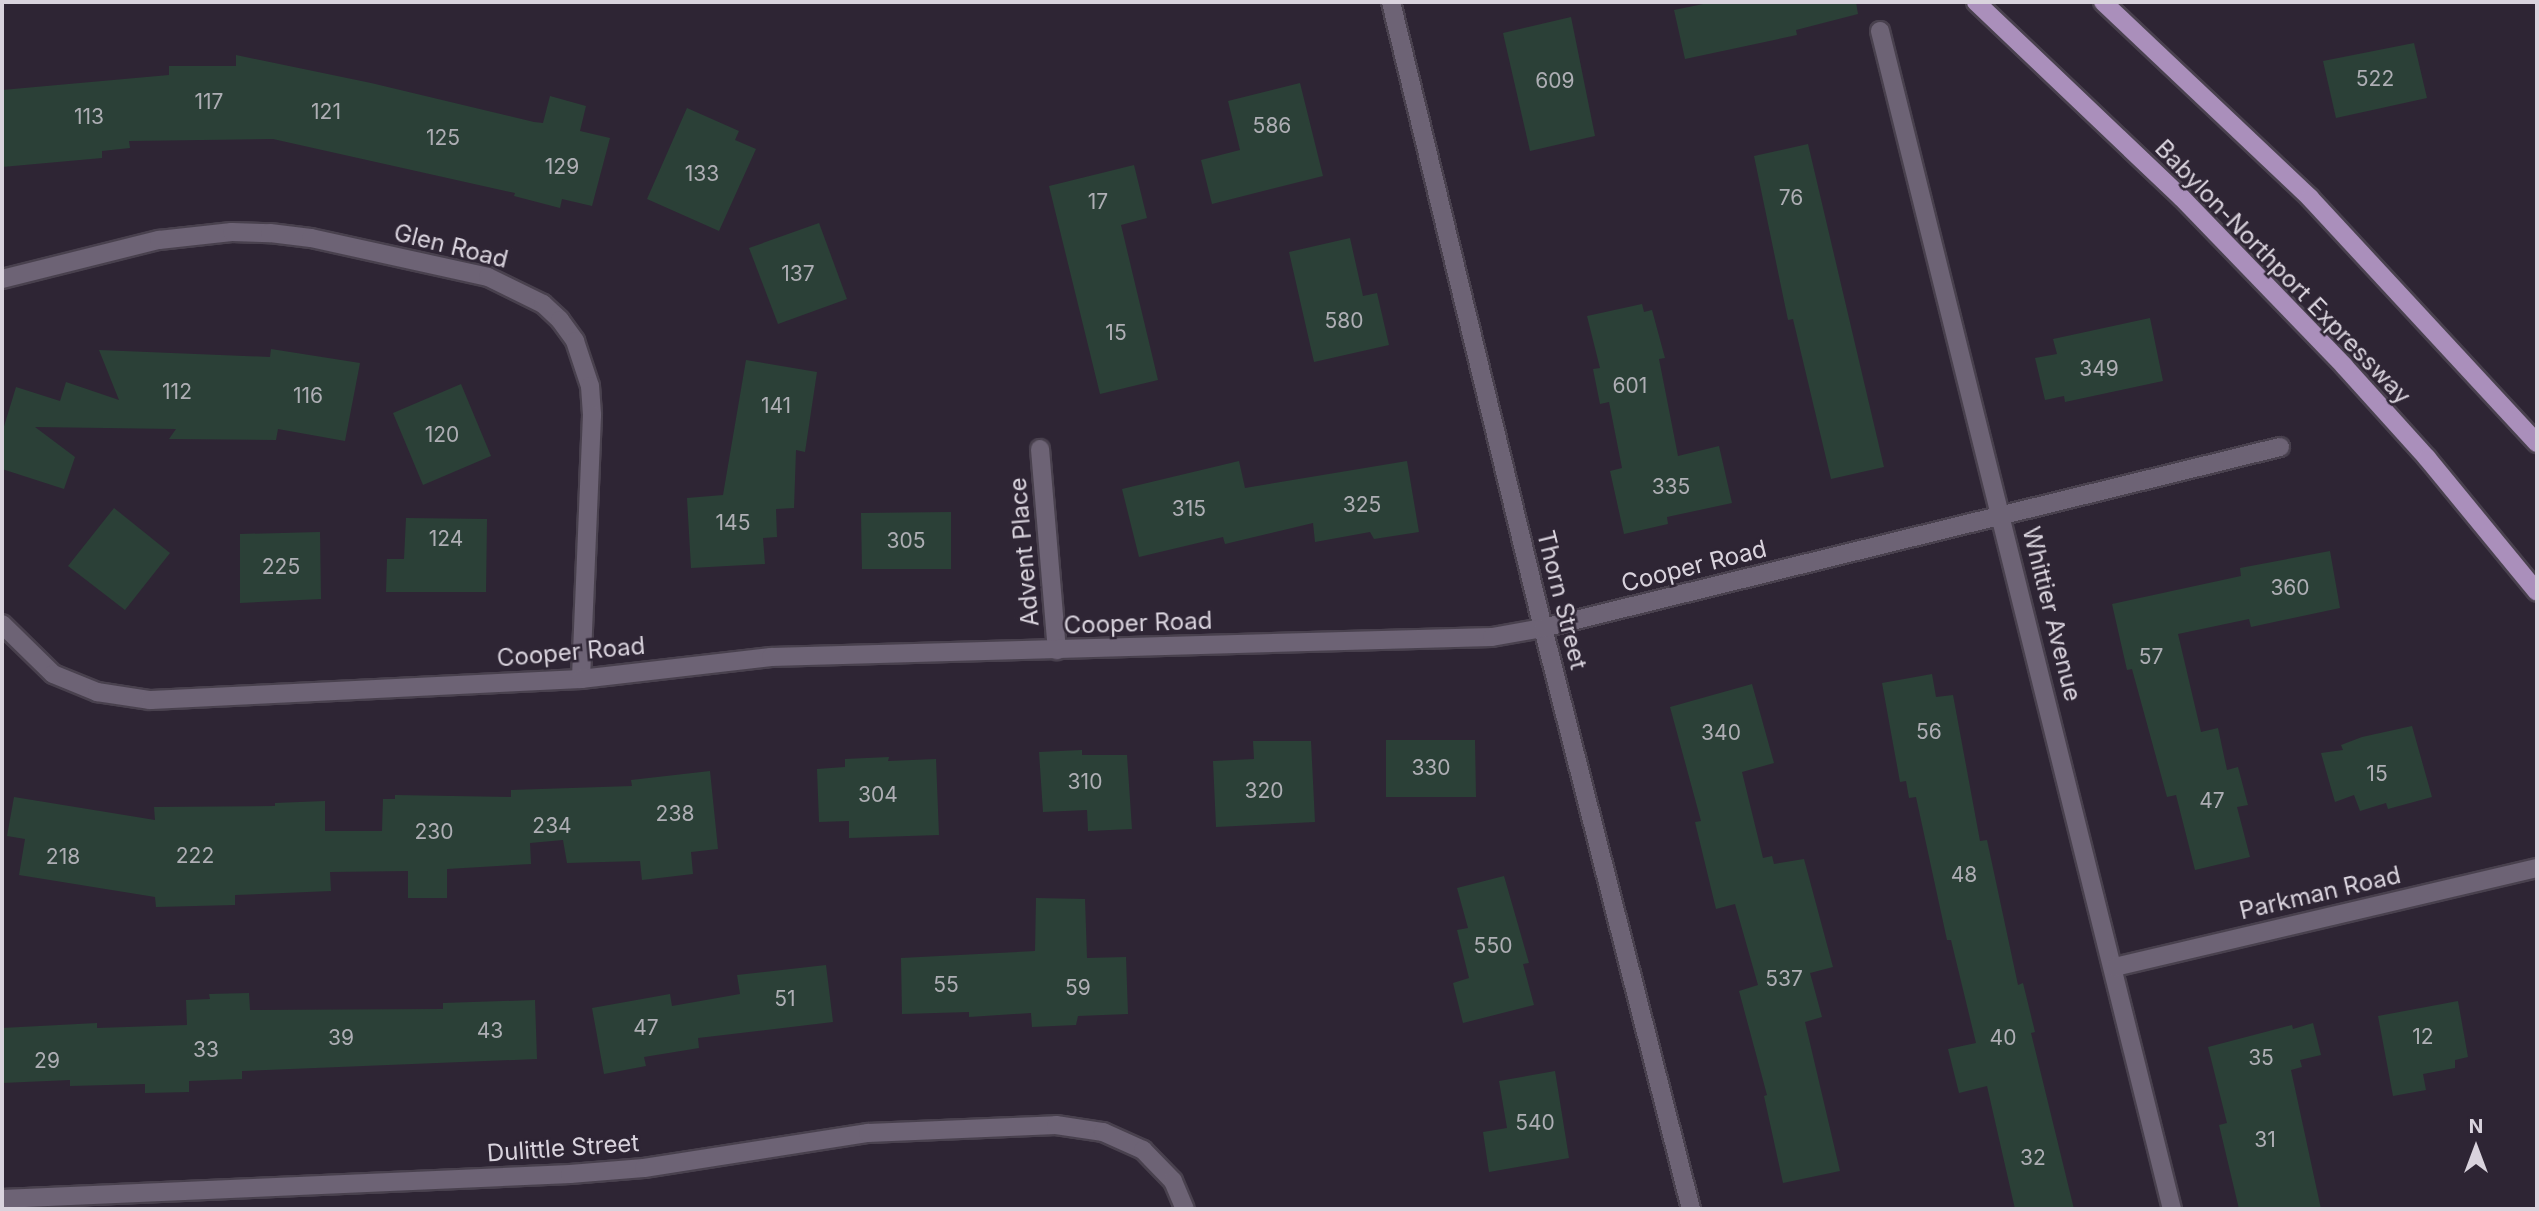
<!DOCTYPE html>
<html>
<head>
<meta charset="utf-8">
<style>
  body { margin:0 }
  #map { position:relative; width:2539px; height:1211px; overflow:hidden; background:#2e2534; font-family:Inter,sans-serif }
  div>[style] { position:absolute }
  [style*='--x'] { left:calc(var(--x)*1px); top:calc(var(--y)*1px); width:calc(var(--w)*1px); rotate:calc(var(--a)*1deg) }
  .building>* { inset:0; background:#2b4037 }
  .roads { filter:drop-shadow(2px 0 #49414e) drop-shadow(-2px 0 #49414e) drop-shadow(0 2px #49414e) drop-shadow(0 -2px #49414e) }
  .minor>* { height:18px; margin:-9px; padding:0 9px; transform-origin:9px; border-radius:9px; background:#6d6375 }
  .primary>* { height:18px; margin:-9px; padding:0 9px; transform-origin:9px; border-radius:9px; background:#aa8fbb }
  span { translate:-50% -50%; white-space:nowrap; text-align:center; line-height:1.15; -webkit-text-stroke:5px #2e2534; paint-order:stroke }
  .number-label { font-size:21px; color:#aeaeb4 }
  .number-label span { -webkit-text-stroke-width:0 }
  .street-label { font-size:24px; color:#d9d3dd }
  .frame { position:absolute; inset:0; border:4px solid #d9d3dd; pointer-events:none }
  .north { position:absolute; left:2441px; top:1113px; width:70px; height:70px; -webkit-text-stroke:5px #2e2534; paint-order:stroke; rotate:0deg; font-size:19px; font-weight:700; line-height:28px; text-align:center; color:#d9d3dd }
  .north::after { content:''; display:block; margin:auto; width:24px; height:32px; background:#d9d3dd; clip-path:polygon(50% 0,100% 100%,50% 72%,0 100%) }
</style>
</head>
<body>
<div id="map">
  <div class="building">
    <div style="clip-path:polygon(1713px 2px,1856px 2px,1858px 14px,1796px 30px,1797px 35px,1685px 59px,1674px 10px)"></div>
    <div style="clip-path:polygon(1571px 17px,1595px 136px,1530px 151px,1503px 33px)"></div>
    <div style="clip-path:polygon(2414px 43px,2427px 98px,2336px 118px,2323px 61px)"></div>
    <div style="clip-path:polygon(236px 55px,371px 83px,534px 122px,543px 123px,550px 96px,586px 106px,580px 131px,610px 138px,592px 206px,562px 199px,560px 208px,514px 196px,515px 193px,273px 139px,129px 141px,130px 148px,102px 151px,102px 158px,2px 167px,2px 90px,169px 75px,169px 66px,236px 66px)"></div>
    <div style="clip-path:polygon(1300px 83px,1323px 176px,1212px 204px,1201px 160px,1240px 150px,1228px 101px)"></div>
    <div style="clip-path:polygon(687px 108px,739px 131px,735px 140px,756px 149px,719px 231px,647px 199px)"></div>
    <div style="clip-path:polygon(1808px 144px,1884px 467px,1831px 479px,1793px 319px,1788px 320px,1754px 156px)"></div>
    <div style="clip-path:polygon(1134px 165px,1147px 218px,1121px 225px,1158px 380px,1100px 394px,1049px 186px)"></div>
    <div style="clip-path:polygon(819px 223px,847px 299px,778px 324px,749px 248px)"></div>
    <div style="clip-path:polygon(1350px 238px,1363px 296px,1377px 293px,1389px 345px,1314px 362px,1289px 252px)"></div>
    <div style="clip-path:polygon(1642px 304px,1644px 312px,1652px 310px,1665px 358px,1659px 359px,1678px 456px,1719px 446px,1732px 503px,1667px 517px,1668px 524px,1624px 534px,1610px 471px,1622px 468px,1609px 402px,1600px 404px,1593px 369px,1600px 368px,1587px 316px)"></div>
    <div style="clip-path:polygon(2150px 318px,2163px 381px,2065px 402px,2064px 396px,2045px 400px,2035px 358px,2057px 354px,2053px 339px)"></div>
    <div style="clip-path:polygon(271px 349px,360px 363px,345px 441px,278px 429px,276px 440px,169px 439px,176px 429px,35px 427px,75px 457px,64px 489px,2px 469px,2px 433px,16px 387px,60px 401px,66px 382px,119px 400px,99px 350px,270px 357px)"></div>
    <div style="clip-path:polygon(746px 360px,817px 372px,805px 452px,796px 450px,794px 508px,776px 509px,777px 537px,763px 538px,765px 564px,691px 568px,687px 498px,723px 495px)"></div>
    <div style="clip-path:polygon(461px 384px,491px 456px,423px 485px,393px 413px)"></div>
    <div style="clip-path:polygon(1239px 461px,1245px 488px,1407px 461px,1419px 532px,1374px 539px,1370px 532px,1315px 542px,1313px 523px,1225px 544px,1223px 537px,1139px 557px,1122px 489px)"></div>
    <div style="clip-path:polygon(114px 508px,170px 553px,125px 610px,68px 566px)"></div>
    <div style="clip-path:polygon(951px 512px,951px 569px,862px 569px,861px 513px)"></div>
    <div style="clip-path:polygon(406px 518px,487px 519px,486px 592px,386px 592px,387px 559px,404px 559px)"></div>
    <div style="clip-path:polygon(320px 532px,321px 599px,240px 603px,240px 534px)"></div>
    <div style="clip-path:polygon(2330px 551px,2340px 608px,2251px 627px,2249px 619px,2178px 634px,2201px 732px,2218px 728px,2227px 770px,2238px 767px,2248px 805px,2237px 807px,2250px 857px,2195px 870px,2176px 795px,2167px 797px,2132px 669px,2127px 670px,2112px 604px,2241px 576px,2240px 568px)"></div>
    <div style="clip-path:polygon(1932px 674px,1936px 697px,1953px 695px,1980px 841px,1987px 840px,2018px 985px,2023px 983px,2035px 1032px,2031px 1033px,2074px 1209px,2015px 1209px,1987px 1086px,1959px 1093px,1948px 1049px,1976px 1043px,1951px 940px,1947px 940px,1916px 797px,1909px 798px,1906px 781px,1900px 782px,1882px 683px)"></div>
    <div style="clip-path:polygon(1752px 684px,1774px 763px,1742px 772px,1763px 858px,1772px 856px,1774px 864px,1804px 859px,1833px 967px,1810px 973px,1822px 1017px,1805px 1022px,1840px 1171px,1783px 1183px,1764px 1096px,1767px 1095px,1739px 991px,1758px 985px,1735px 904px,1716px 909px,1695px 822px,1701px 821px,1670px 707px)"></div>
    <div style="clip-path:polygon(2412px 726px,2432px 797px,2388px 809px,2386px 803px,2360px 811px,2354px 795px,2335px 802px,2321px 753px,2343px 750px,2341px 745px,2362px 737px)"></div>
    <div style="clip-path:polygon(1386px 740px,1475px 740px,1476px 797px,1386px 797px)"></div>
    <div style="clip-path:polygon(1253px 741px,1311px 741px,1315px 822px,1216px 827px,1213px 761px,1254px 759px)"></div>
    <div style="clip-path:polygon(1082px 750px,1082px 755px,1127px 755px,1132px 829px,1088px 831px,1087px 810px,1043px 812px,1039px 752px)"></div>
    <div style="clip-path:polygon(889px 757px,888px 761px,936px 759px,939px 835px,849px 838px,849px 821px,819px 822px,817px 769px,845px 767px,845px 759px)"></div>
    <div style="clip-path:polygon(710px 771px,718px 849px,691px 852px,693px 874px,642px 880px,640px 861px,567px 863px,563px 840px,530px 843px,531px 864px,447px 869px,447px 898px,408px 898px,408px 871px,330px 872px,331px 891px,235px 895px,235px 905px,156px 907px,155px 897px,19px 875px,25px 839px,7px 836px,14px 797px,155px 820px,154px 807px,275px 806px,275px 803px,325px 801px,325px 831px,382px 831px,383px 799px,395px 799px,395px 795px,511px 797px,511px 790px,632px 786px,631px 780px)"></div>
    <div style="clip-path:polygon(1504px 876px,1529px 963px,1523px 964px,1534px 1005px,1463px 1023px,1453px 983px,1469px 978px,1457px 930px,1468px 928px,1457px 888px)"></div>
    <div style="clip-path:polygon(1036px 898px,1085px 899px,1087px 958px,1126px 957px,1128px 1014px,1078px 1016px,1076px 1025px,1032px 1027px,1031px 1013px,969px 1017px,969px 1012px,902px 1014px,901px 958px,1035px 951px)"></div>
    <div style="clip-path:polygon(826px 965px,833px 1022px,698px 1038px,699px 1048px,644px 1057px,646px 1066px,604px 1074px,592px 1008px,670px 994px,672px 1006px,740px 994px,737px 975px)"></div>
    <div style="clip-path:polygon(249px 993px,250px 1010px,443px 1009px,443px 1003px,535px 1000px,537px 1059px,242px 1071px,242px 1079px,189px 1081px,189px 1092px,145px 1093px,145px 1084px,70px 1086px,70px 1080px,2px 1083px,2px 1028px,97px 1023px,97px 1028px,187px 1025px,186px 1000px,210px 999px,209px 994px)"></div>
    <div style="clip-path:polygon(2458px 1001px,2468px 1057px,2455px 1060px,2455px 1068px,2423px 1074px,2426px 1090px,2393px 1096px,2378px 1016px)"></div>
    <div style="clip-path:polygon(2313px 1023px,2321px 1055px,2300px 1060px,2302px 1067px,2291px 1070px,2321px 1209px,2239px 1209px,2219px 1125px,2227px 1123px,2208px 1047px,2292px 1025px,2293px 1029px)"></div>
    <div style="clip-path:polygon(1555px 1071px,1569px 1158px,1489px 1172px,1483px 1132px,1507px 1128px,1499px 1081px)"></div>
  </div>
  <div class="roads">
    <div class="minor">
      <div style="--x:1391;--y:2;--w:644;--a:76.35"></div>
      <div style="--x:1543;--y:628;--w:600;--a:75.71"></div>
      <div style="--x:1880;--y:31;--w:1214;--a:76.08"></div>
      <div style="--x:2;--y:279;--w:162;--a:-14"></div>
      <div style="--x:159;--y:240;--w:73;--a:-6.3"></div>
      <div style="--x:232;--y:232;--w:38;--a:2"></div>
      <div style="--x:270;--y:233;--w:41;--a:7"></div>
      <div style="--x:311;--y:238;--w:181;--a:12.4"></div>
      <div style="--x:488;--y:277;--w:61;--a:26.1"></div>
      <div style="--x:543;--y:304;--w:23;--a:43"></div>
      <div style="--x:560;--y:320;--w:26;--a:54"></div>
      <div style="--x:575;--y:341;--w:47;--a:71.6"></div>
      <div style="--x:590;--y:386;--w:29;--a:86"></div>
      <div style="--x:592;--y:415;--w:264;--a:92.4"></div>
      <div style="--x:1040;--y:449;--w:202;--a:85.2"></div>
      <div style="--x:2;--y:624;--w:71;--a:44.4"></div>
      <div style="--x:53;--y:674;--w:48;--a:22.2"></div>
      <div style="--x:97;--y:692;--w:54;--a:8.6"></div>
      <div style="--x:150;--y:700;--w:432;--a:-2.8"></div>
      <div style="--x:581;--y:679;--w:191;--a:-6.6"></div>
      <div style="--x:771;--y:657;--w:721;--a:-1.59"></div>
      <div style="--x:1492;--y:637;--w:52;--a:-10"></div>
      <div style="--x:1543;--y:628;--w:759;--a:-13.8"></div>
      <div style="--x:2115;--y:967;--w:433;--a:-13.2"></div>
      <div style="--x:2;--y:1199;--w:569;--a:-2.52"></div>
      <div style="--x:570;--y:1174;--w:74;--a:-4.6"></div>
      <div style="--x:644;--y:1168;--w:227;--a:-8.9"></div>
      <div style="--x:868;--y:1133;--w:188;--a:-2.4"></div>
      <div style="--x:1056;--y:1125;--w:48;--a:8.5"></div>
      <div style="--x:1103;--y:1132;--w:44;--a:24.2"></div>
      <div style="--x:1143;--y:1150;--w:43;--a:45.9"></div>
      <div style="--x:1173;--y:1181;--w:30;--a:67"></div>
    </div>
    <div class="primary">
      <div style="--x:1976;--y:2;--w:284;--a:43.6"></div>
      <div style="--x:2182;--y:198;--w:233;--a:46"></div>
      <div style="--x:2344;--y:366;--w:124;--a:47.9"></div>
      <div style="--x:2427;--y:458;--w:173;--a:50.6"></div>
      <div style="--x:2103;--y:2;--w:285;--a:43.4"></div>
      <div style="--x:2310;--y:198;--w:334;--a:47.2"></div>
    </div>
  </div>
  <div class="number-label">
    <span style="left:2375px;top:79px">522</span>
    <span style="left:1555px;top:81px">609</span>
    <span style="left:209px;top:102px">117</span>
    <span style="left:326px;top:112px">121</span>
    <span style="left:89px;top:117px">113</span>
    <span style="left:1272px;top:126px">586</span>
    <span style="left:443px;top:138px">125</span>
    <span style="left:562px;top:167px">129</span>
    <span style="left:702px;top:174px">133</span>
    <span style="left:1791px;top:198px">76</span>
    <span style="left:1098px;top:202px">17</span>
    <span style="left:798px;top:274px">137</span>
    <span style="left:1344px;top:321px">580</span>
    <span style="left:1116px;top:333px">15</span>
    <span style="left:2099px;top:369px">349</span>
    <span style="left:1630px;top:386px">601</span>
    <span style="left:177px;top:392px">112</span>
    <span style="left:308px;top:396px">116</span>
    <span style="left:776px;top:406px">141</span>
    <span style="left:442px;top:435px">120</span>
    <span style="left:1671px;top:487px">335</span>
    <span style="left:1362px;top:505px">325</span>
    <span style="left:1189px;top:509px">315</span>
    <span style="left:733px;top:523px">145</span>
    <span style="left:446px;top:539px">124</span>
    <span style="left:906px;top:541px">305</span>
    <span style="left:281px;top:567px">225</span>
    <span style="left:2290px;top:588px">360</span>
    <span style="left:2151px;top:657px">57</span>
    <span style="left:1929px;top:732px">56</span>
    <span style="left:1721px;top:733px">340</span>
    <span style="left:1431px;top:768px">330</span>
    <span style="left:2377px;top:774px">15</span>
    <span style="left:1085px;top:782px">310</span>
    <span style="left:1264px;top:791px">320</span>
    <span style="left:878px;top:795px">304</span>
    <span style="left:2212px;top:801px">47</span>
    <span style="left:675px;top:814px">238</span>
    <span style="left:552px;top:826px">234</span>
    <span style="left:434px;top:832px">230</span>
    <span style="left:195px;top:856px">222</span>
    <span style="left:63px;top:857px">218</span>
    <span style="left:1964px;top:875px">48</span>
    <span style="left:1493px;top:946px">550</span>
    <span style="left:1784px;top:979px">537</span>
    <span style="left:946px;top:985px">55</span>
    <span style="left:1078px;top:988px">59</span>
    <span style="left:785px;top:999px">51</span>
    <span style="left:646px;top:1028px">47</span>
    <span style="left:490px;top:1031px">43</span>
    <span style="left:2423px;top:1037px">12</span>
    <span style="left:341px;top:1038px">39</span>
    <span style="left:2003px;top:1038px">40</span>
    <span style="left:206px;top:1050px">33</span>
    <span style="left:2261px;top:1058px">35</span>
    <span style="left:47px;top:1061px">29</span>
    <span style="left:1535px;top:1123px">540</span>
    <span style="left:2265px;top:1140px">31</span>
    <span style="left:2033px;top:1158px">32</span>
  </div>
  <div class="street-label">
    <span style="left:451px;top:246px;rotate:14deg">Glen Road</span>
    <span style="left:2283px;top:272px;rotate:46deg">Babylon-Northport Expressway</span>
    <span style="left:1024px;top:552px;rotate:-95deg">Advent Place</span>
    <span style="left:1694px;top:566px;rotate:-14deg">Cooper Road</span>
    <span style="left:1562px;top:600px;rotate:76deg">Thorn Street</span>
    <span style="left:2052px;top:614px;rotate:76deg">Whittier Avenue</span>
    <span style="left:1138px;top:623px;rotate:-2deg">Cooper Road</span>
    <span style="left:571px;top:652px;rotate:-5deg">Cooper Road</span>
    <span style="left:2320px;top:893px;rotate:-13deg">Parkman Road</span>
    <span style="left:563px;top:1148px;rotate:-4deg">Dulittle Street</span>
  </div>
  <div class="frame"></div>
  <div class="north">N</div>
</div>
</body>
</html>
